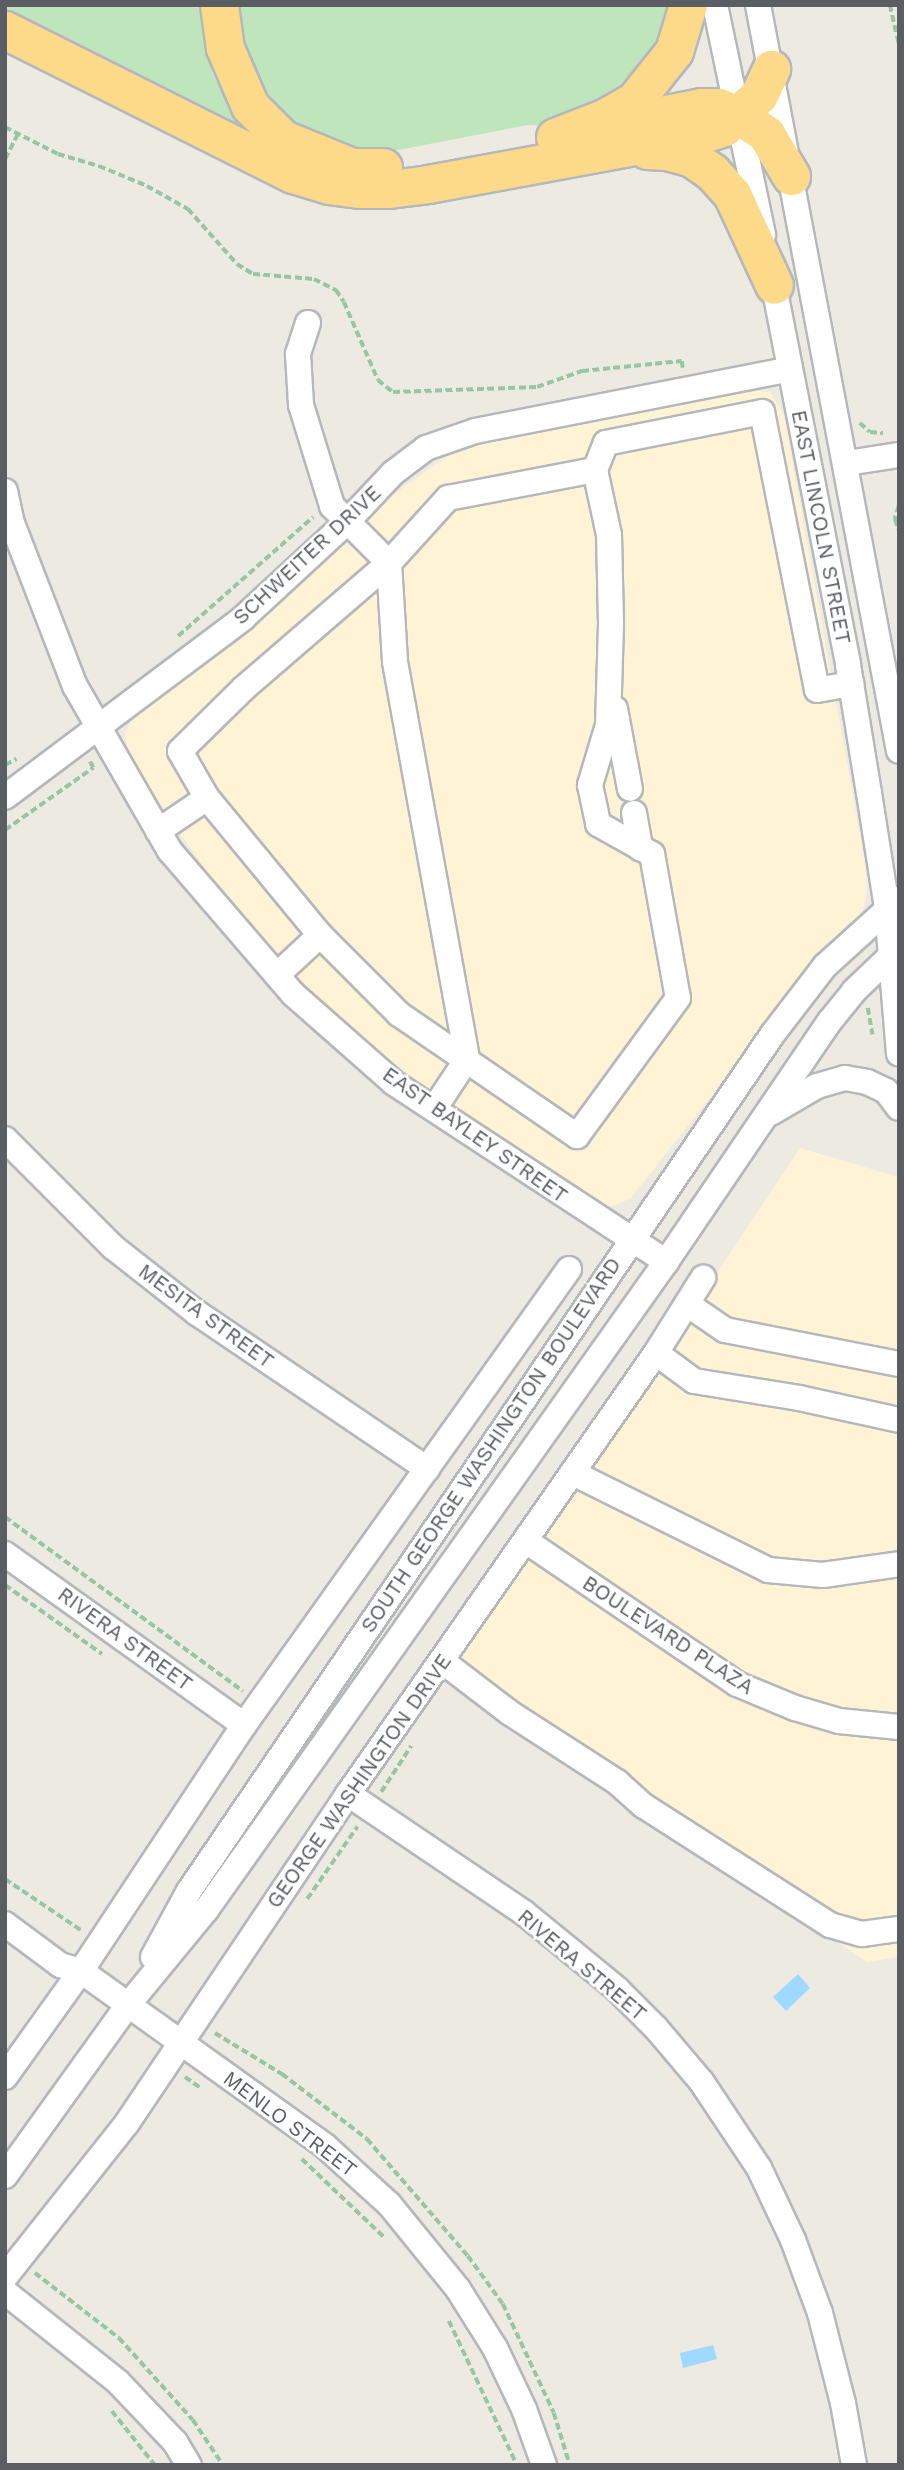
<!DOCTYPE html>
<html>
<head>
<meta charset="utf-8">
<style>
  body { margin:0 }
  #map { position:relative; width:904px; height:2470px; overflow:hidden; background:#edeae1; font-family:"Work Sans",sans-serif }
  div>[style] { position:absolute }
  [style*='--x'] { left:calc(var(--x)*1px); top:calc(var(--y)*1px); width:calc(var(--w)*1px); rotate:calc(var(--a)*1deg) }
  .commercial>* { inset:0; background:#fef3d5 }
  .green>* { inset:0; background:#bfe5bd }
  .water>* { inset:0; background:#9fd9ff }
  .path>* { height:3.5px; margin-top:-1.75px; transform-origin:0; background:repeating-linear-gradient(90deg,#96c6a2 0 7px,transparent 0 10.5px) }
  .roads { filter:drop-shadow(2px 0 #b4b8bc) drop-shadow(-2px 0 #b4b8bc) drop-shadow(0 2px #b4b8bc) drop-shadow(0 -2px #b4b8bc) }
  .minor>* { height:24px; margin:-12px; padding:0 12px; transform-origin:12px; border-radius:12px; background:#fff }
  .highway>* { height:37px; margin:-18.5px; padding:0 18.5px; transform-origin:18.5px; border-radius:18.5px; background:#fcda89 }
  span { translate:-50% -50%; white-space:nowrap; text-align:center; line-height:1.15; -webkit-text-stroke:5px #fff; paint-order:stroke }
  .street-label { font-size:21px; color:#5a5e62 }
  .frame { position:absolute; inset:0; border:7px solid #5a5e62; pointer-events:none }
</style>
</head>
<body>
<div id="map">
  <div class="commercial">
    <div style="clip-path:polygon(757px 391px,770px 392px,784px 415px,865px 862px,867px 891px,864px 907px,851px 928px,832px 943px,631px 1198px,614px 1206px,600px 1206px,413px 1084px,341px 1020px,270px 949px,223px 894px,159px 804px,127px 747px,125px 734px,130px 723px,141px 712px,244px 637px,387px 499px,446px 457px,497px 439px)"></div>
    <div style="clip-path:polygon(800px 1148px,899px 1177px,899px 1957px,867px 1962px,448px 1678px)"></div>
  </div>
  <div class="green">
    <div style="clip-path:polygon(5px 5px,201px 5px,205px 48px,213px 75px,241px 123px,236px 129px,5px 13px)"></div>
    <div style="clip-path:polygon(234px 5px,680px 5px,628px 95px,549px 125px,528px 125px,393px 151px,349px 149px,291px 123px,268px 102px,241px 46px)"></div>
  </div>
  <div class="water">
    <div style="clip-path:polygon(798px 1974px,810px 1988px,786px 2011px,773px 1997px)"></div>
    <div style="clip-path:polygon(713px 2345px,717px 2359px,683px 2368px,680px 2353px)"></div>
  </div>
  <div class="path">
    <div style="--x:890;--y:5;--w:40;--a:77"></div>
    <div style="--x:5;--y:127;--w:59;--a:27"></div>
    <div style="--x:58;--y:154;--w:43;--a:16.3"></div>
    <div style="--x:99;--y:166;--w:52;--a:22.6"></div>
    <div style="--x:147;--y:186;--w:47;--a:29.3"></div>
    <div style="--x:188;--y:209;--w:74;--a:48.3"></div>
    <div style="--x:237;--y:264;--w:19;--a:32"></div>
    <div style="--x:253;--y:274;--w:61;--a:4.7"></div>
    <div style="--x:314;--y:279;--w:25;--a:27"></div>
    <div style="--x:336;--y:290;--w:14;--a:56"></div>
    <div style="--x:344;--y:302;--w:85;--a:66.4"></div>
    <div style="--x:378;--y:380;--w:19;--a:39"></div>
    <div style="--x:393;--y:392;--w:144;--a:-2"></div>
    <div style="--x:537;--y:387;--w:48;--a:-19.6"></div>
    <div style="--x:582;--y:371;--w:100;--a:-5.7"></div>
    <div style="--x:682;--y:361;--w:7;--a:82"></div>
    <div style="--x:5;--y:159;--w:28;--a:-63"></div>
    <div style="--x:860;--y:423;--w:13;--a:42"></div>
    <div style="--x:870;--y:432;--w:13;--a:4"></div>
    <div style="--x:899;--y:506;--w:14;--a:107"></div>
    <div style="--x:895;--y:519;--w:12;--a:70"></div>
    <div style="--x:178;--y:636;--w:180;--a:-41.4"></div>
    <div style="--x:5;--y:765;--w:13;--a:-29"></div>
    <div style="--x:5;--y:830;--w:108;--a:-35.2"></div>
    <div style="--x:93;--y:768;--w:9;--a:-117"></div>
    <div style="--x:868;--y:1008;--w:27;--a:80"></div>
    <div style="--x:5;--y:1517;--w:295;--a:36.2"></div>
    <div style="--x:5;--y:1585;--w:119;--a:35.4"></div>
    <div style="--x:381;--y:1792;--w:55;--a:-56.9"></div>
    <div style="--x:5;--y:1879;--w:93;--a:34"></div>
    <div style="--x:307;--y:1899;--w:88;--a:-55.2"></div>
    <div style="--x:215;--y:2033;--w:79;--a:31.5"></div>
    <div style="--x:282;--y:2074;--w:107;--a:37.4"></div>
    <div style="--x:367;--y:2139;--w:155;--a:49.2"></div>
    <div style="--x:468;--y:2256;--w:59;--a:53.9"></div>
    <div style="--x:503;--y:2304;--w:120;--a:64.9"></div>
    <div style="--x:554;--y:2413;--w:54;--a:72.9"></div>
    <div style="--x:185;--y:2077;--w:19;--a:35"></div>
    <div style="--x:302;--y:2159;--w:115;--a:43.6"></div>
    <div style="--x:35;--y:2273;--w:106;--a:37.7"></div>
    <div style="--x:119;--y:2338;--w:110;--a:47.9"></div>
    <div style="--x:193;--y:2420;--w:54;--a:56.3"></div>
    <div style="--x:449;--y:2321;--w:159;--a:64.7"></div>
    <div style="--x:112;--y:2411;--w:69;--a:51.5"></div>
  </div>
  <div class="roads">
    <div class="minor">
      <div style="--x:715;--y:5;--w:235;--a:78.2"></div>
      <div style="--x:758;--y:5;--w:759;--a:79.3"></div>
      <div style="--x:771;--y:271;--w:401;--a:78.9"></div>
      <div style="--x:848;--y:665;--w:130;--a:80.7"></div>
      <div style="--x:869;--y:793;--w:116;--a:81.1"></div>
      <div style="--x:887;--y:908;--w:146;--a:85.3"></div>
      <div style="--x:308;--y:323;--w:33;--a:108"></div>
      <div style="--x:298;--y:354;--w:51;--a:86.6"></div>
      <div style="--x:301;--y:405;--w:106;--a:72.9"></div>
      <div style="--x:332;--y:506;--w:81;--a:45"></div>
      <div style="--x:389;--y:563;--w:99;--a:86.5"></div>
      <div style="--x:395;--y:662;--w:403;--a:79.7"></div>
      <div style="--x:467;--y:1059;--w:60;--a:123.4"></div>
      <div style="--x:847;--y:463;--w:53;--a:-8.7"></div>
      <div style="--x:595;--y:470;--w:66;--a:77.8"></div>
      <div style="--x:609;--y:535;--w:89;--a:88.7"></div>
      <div style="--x:611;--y:624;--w:101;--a:91.7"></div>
      <div style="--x:608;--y:725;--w:63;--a:106.7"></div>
      <div style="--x:590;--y:785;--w:40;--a:78"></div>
      <div style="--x:598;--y:824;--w:62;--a:29.1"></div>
      <div style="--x:652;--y:854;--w:146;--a:79.8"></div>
      <div style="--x:678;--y:998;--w:171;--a:126.2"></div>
      <div style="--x:577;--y:1136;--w:216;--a:-145.6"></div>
      <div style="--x:399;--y:1014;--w:112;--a:-135"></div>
      <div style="--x:320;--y:935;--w:178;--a:-129.5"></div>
      <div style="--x:207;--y:798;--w:54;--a:-119.9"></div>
      <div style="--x:180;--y:751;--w:90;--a:-44.5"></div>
      <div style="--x:244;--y:688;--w:191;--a:-40.8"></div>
      <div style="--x:389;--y:563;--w:88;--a:-47.8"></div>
      <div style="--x:448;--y:498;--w:150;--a:-10.8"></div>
      <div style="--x:595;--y:470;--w:29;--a:-68"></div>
      <div style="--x:606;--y:443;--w:159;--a:-11.2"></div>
      <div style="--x:762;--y:412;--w:283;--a:78.8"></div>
      <div style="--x:817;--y:690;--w:35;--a:-10"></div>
      <div style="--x:5;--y:491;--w:33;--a:78"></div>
      <div style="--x:12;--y:523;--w:175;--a:68.9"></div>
      <div style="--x:75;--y:686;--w:190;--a:60.1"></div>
      <div style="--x:170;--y:851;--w:189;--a:49.3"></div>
      <div style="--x:293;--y:994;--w:135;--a:41.4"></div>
      <div style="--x:394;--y:1083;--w:326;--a:33.3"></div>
      <div style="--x:615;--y:709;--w:81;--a:79.4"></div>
      <div style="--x:5;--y:797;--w:298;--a:-36.9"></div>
      <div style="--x:243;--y:618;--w:142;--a:-42.7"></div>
      <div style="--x:347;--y:522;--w:67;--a:-46.8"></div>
      <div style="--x:393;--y:473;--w:41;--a:-37.1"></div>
      <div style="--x:426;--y:448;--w:52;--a:-19.1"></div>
      <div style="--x:475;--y:431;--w:321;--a:-11.1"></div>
      <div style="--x:634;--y:813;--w:36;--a:80"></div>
      <div style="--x:158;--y:831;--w:59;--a:-34"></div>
      <div style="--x:277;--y:975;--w:59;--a:-42.9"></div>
      <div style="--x:771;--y:1113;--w:53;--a:-30.4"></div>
      <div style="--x:817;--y:1086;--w:29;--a:-16"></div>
      <div style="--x:845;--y:1078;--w:22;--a:10"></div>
      <div style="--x:867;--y:1082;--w:21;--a:25"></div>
      <div style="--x:886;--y:1091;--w:21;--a:53"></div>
      <div style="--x:5;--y:1139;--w:153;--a:45"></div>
      <div style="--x:113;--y:1247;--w:107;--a:38.2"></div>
      <div style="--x:197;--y:1313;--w:278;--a:34.1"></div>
      <div style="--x:687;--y:1304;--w:46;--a:34.4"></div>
      <div style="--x:725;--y:1330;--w:177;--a:11.1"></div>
      <div style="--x:656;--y:1353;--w:47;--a:36.4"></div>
      <div style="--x:694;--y:1381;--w:106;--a:9.2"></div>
      <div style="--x:799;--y:1398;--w:102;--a:12.4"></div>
      <div style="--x:573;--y:1473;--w:218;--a:26.4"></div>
      <div style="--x:768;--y:1570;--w:55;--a:5.2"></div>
      <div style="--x:823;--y:1575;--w:77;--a:-8.2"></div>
      <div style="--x:526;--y:1541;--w:255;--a:34.1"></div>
      <div style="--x:737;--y:1684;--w:63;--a:22.5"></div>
      <div style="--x:795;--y:1708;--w:46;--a:16.5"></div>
      <div style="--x:839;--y:1721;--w:60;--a:5.7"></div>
      <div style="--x:5;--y:1554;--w:294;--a:35.6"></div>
      <div style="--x:442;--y:1661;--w:86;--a:37.4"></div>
      <div style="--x:510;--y:1713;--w:127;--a:32.8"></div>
      <div style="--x:617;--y:1782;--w:36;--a:42"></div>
      <div style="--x:644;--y:1806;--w:221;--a:32.6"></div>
      <div style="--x:830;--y:1925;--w:33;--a:16"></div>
      <div style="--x:862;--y:1934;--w:37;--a:-8"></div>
      <div style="--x:348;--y:1794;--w:211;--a:34"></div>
      <div style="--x:523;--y:1912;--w:63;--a:39.2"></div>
      <div style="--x:572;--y:1952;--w:58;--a:39.4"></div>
      <div style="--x:617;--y:1989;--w:55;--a:45"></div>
      <div style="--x:656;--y:2028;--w:70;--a:49.7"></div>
      <div style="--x:701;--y:2081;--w:105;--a:56.3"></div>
      <div style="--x:759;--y:2168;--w:80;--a:64.7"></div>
      <div style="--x:793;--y:2240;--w:78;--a:69.7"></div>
      <div style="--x:820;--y:2313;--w:93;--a:75.7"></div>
      <div style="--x:843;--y:2403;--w:63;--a:79.9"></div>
      <div style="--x:5;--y:1924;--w:69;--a:36.7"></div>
      <div style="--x:60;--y:1965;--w:22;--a:16"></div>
      <div style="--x:81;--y:1971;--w:300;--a:35.6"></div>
      <div style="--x:325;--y:2146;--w:86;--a:42.2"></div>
      <div style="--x:389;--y:2204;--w:109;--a:50.9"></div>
      <div style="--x:458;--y:2289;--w:70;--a:57.9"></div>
      <div style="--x:495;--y:2348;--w:68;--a:64.6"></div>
      <div style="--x:524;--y:2409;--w:59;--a:70.3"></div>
      <div style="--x:153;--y:1957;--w:75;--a:-61.4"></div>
      <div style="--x:189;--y:1891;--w:1036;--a:-55.74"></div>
      <div style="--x:772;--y:1035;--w:87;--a:-52.5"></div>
      <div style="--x:825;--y:966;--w:100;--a:-42.2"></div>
      <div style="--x:5;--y:2077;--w:130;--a:-54.4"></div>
      <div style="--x:81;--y:1971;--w:295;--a:-56.5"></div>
      <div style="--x:244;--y:1725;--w:560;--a:-54.52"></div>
      <div style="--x:5;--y:2176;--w:211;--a:-54.3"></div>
      <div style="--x:128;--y:2005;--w:123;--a:-50.6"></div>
      <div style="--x:206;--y:1910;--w:795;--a:-54.63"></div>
      <div style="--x:666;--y:1262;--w:292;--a:-55.8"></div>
      <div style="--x:830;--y:1021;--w:38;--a:-51"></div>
      <div style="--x:854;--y:991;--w:62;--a:-43.7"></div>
      <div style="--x:5;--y:2277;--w:196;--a:-51.6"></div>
      <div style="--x:127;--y:2123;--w:396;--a:-56.1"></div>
      <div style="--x:348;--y:1794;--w:538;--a:-55.07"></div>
      <div style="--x:656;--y:1353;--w:89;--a:-57.9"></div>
      <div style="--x:5;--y:2292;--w:144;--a:38.5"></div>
      <div style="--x:118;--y:2382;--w:83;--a:46.5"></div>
      <div style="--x:175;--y:2442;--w:27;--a:59"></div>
    </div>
    <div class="highway">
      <div style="--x:219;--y:5;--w:43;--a:82.1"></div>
      <div style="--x:225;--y:48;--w:63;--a:66.7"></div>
      <div style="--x:250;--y:106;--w:47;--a:45"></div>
      <div style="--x:283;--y:139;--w:74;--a:22.1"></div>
      <div style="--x:352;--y:167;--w:31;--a:0"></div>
      <div style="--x:5;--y:30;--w:322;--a:26.6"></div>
      <div style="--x:293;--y:174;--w:37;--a:17"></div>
      <div style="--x:328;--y:185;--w:31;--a:7"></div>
      <div style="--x:359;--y:189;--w:30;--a:0"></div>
      <div style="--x:389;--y:189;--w:39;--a:-7"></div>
      <div style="--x:428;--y:184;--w:283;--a:-10.4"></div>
      <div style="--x:706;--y:133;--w:19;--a:-18"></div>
      <div style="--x:724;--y:127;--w:47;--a:-42.4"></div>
      <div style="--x:759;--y:95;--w:29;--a:-65"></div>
      <div style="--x:636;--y:120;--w:66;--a:-11.3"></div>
      <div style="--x:701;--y:107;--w:18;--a:0"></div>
      <div style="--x:719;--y:107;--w:21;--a:23"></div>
      <div style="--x:738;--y:115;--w:34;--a:34"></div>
      <div style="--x:766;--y:134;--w:49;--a:59.2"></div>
      <div style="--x:555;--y:137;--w:55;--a:-21.4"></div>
      <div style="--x:606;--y:117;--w:34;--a:-30"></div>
      <div style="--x:635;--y:100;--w:63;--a:-51.5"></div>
      <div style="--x:674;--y:51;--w:48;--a:-73.1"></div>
      <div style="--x:647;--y:150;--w:19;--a:3"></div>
      <div style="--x:666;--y:151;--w:27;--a:15"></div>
      <div style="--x:692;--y:158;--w:24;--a:35"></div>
      <div style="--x:712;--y:172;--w:30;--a:48"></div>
      <div style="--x:732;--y:194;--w:100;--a:65.2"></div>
    </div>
  </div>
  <div class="street-label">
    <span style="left:821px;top:527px;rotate:79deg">EAST LINCOLN STREET</span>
    <span style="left:307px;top:555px;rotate:-43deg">SCHWEITER DRIVE</span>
    <span style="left:475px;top:1135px;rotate:35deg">EAST BAYLEY STREET</span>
    <span style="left:206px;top:1316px;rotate:36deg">MESITA STREET</span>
    <span style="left:491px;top:1445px;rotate:-56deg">SOUTH GEORGE WASHINGTON BOULEVARD</span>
    <span style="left:668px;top:1635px;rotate:33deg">BOULEVARD PLAZA</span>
    <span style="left:125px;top:1639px;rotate:36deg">RIVERA STREET</span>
    <span style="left:359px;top:1781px;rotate:-55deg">GEORGE WASHINGTON DRIVE</span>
    <span style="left:582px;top:1965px;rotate:40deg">RIVERA STREET</span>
    <span style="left:290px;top:2124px;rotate:37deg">MENLO STREET</span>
  </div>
  <div class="frame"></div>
</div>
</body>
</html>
